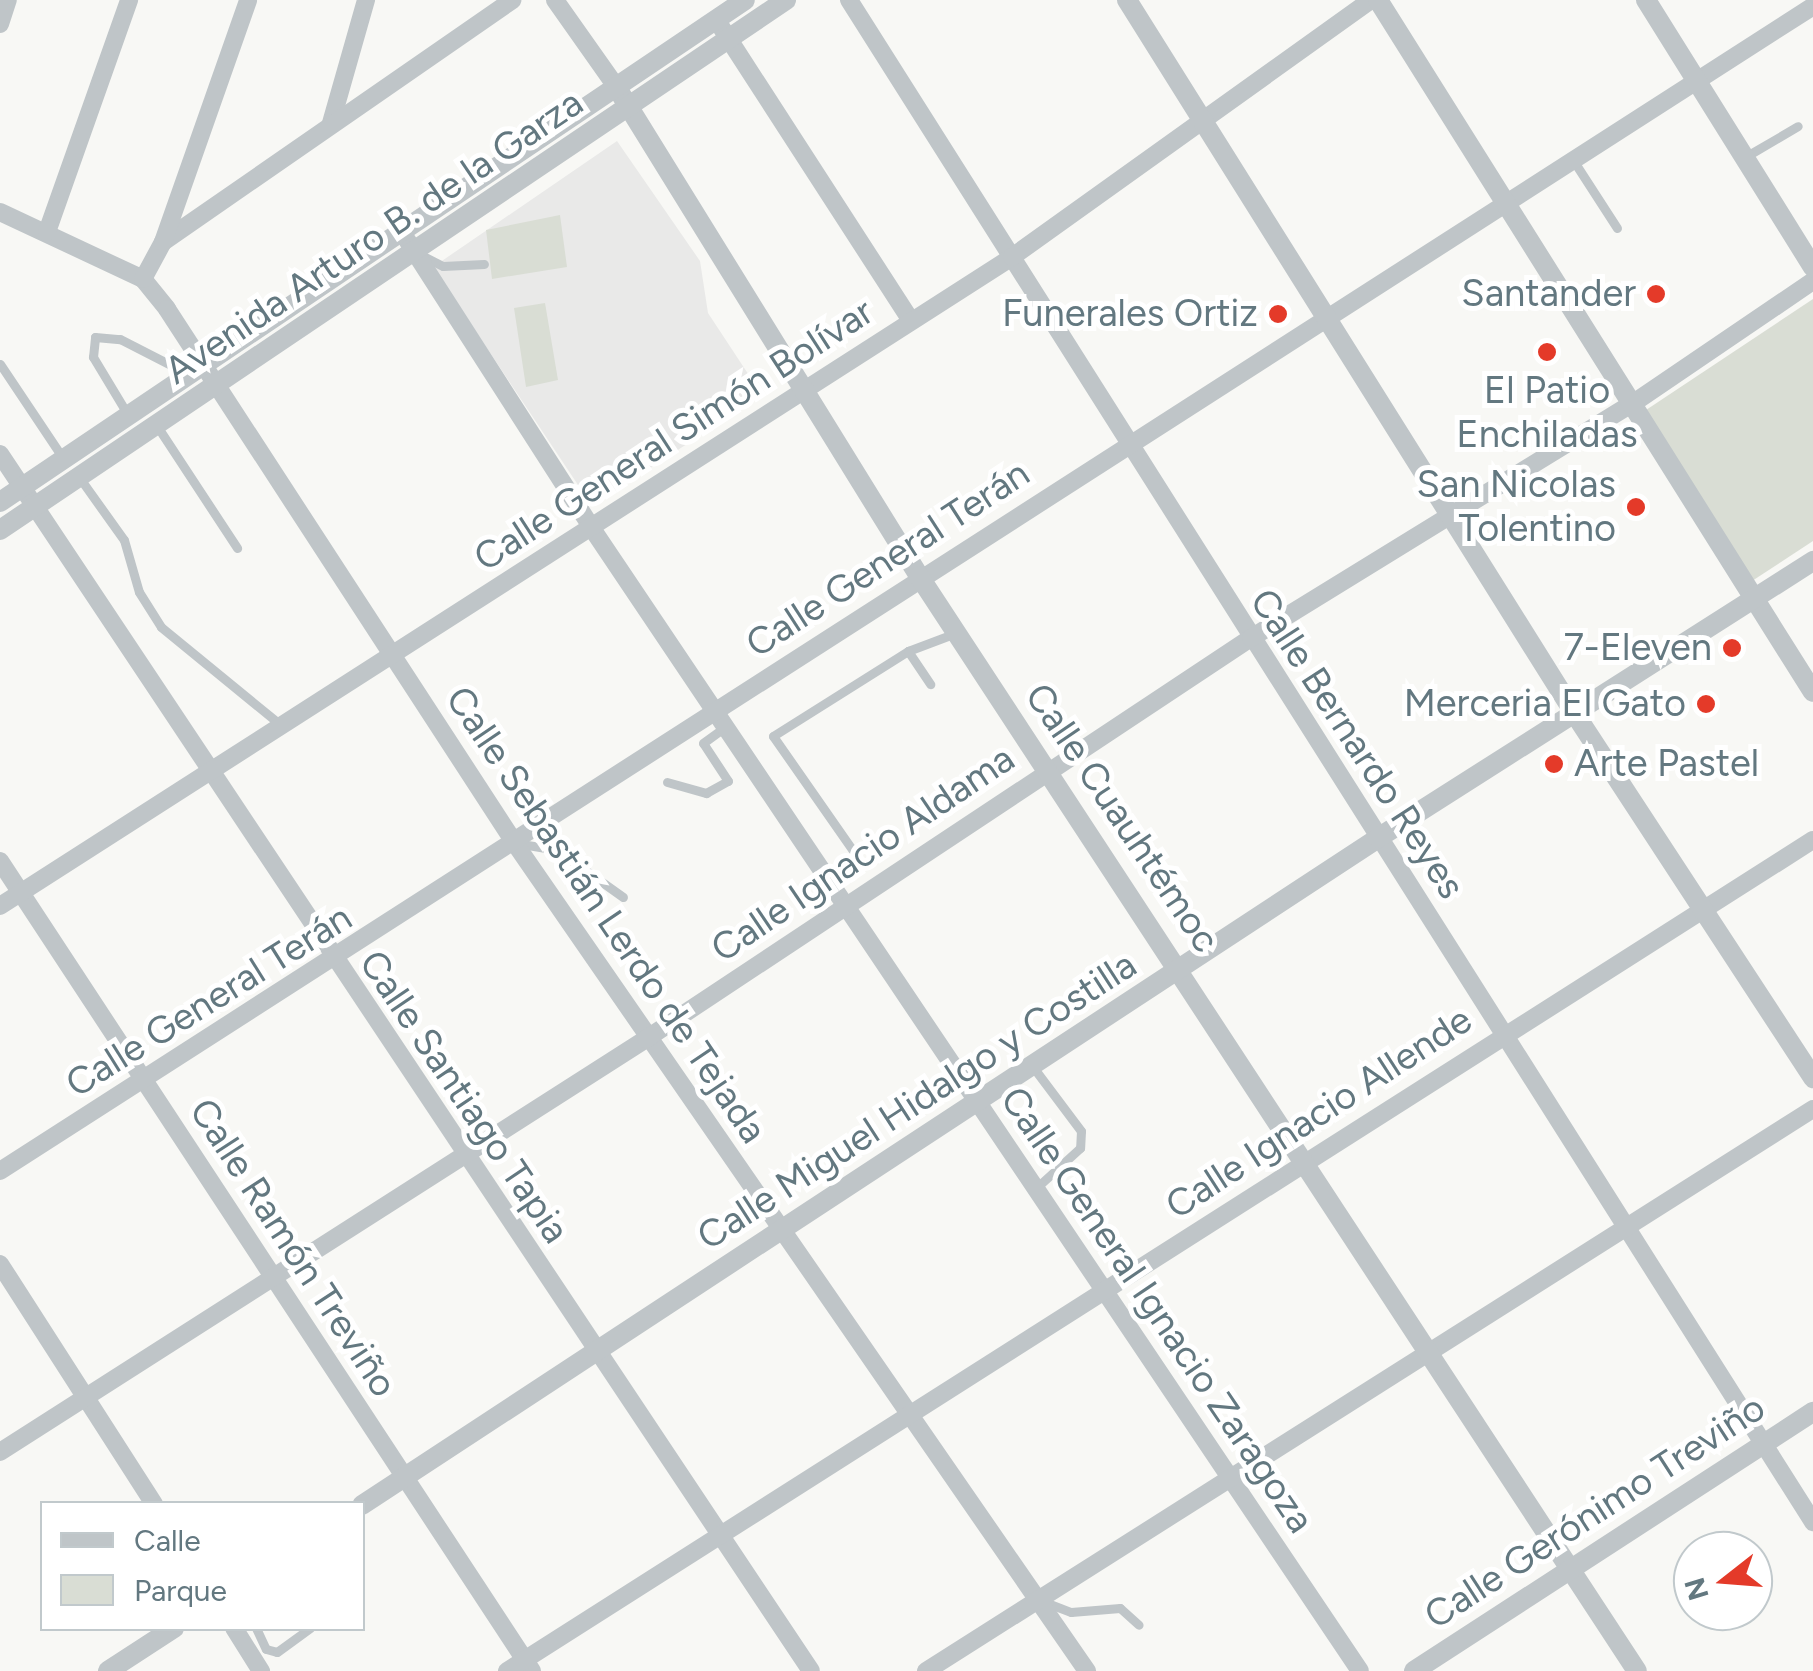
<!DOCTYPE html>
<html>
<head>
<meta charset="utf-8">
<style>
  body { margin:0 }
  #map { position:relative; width:1813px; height:1671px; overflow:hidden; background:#f8f8f5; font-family:Figtree,sans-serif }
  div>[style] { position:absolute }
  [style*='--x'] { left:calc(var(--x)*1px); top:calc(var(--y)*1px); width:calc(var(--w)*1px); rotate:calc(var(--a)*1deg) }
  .built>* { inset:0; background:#e9e9e8 }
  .green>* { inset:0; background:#d9ddd4 }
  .service>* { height:9px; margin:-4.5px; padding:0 4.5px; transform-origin:4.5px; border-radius:4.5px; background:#bfc5c8 }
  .minor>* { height:18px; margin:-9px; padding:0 9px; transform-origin:9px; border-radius:9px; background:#bfc5c8 }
  .tertiary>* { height:20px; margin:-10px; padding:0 10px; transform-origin:10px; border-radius:10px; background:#bfc5c8 }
  .dots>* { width:28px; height:28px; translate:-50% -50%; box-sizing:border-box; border:5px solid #fff; border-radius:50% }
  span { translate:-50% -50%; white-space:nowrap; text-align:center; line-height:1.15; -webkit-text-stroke:10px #fff; paint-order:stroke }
  .street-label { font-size:38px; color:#637880 }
  .poi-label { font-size:38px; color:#637880 }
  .right { translate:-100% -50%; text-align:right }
  .left { translate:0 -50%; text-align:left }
  .legend { position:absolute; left:40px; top:1501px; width:325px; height:130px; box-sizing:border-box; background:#fff; border:2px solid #c1c9cc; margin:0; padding:12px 18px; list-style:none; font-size:30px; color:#637880 }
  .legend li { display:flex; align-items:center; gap:20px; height:50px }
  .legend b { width:50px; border:2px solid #c1c9cc }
  .north { position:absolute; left:1673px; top:1531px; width:100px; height:100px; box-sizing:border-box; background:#fff; border:2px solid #c1c9cc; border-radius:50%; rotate:253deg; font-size:28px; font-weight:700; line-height:40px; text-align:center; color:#637880 }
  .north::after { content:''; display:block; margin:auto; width:35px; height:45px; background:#e43a29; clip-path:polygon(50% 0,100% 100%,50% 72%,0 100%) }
</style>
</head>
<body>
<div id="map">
  <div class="built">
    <div style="clip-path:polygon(617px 141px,700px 261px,708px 313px,762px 395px,592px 506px,433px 267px)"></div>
  </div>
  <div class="green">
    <div style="clip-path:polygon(560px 215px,567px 267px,492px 279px,486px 230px)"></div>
    <div style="clip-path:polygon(1813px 299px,1813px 541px,1752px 581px,1643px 412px)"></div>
    <div style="clip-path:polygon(545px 303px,558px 380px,526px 387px,514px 308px)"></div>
  </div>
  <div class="service">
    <div style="--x:1745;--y:157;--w:61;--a:-30.3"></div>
    <div style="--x:1573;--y:160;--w:81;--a:57.1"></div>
    <div style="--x:423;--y:256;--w:22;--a:27"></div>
    <div style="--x:443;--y:266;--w:41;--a:-2.8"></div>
    <div style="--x:0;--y:364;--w:113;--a:56.2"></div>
    <div style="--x:128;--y:415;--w:68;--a:-121.1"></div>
    <div style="--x:93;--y:357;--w:20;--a:-84"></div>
    <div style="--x:95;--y:337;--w:25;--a:5"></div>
    <div style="--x:120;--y:339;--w:79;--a:27.2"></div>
    <div style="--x:157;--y:426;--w:146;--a:56.7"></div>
    <div style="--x:79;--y:477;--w:77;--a:54.5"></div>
    <div style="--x:124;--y:540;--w:54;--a:73.9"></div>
    <div style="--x:139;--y:592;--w:41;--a:57.8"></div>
    <div style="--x:161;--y:627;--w:156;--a:39.3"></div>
    <div style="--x:908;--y:651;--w:51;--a:-20.6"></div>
    <div style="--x:667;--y:782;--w:41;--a:15.8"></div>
    <div style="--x:706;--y:793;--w:25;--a:-29"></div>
    <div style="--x:728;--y:781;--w:45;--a:-123.3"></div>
    <div style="--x:703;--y:743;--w:27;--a:-36"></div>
    <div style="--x:516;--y:843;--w:42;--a:9.7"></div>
    <div style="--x:557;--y:850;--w:81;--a:35.5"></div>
    <div style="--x:824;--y:875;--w:38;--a:-32"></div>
    <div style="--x:856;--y:855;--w:145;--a:-124.9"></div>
    <div style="--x:773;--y:736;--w:160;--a:-32.2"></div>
    <div style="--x:908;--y:651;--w:40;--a:56"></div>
    <div style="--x:1033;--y:1067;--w:80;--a:53.1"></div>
    <div style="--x:1081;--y:1131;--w:17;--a:93"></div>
    <div style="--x:1080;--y:1148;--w:59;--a:137.7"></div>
    <div style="--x:1042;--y:1601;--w:31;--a:21"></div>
    <div style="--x:1071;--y:1612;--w:49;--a:-4.7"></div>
    <div style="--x:1120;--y:1608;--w:25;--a:42"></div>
    <div style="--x:256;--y:1628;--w:23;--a:65"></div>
    <div style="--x:266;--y:1649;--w:11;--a:15"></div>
    <div style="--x:277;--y:1652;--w:41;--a:-36"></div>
  </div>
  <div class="minor">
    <div style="--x:555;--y:0;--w:108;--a:54.8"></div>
    <div style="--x:849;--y:0;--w:1802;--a:57.65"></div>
    <div style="--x:0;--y:24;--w:25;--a:-72"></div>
    <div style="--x:721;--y:27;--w:350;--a:57.1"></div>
    <div style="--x:331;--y:123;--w:128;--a:-74.1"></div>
    <div style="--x:0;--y:212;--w:158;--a:25.1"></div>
    <div style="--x:143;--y:279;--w:38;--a:51"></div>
    <div style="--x:167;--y:309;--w:636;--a:56.93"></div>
    <div style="--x:514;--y:842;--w:1008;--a:55.35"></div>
    <div style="--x:47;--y:232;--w:246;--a:-70.5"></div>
    <div style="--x:407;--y:240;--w:341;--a:57.3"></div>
    <div style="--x:591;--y:527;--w:1378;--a:56.09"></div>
    <div style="--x:163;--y:242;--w:425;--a:-34.7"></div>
    <div style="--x:143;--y:279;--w:42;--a:-61.6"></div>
    <div style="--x:163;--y:242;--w:256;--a:-70.6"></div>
    <div style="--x:0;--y:454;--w:1462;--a:56.32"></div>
    <div style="--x:0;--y:861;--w:969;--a:56.7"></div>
    <div style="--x:0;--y:906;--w:1202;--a:-32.67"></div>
    <div style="--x:1012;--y:257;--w:442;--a:-35.6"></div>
    <div style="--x:0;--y:1171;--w:2155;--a:-32.72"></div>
    <div style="--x:0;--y:1264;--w:285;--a:57.3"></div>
    <div style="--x:0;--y:1452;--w:767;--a:-32.59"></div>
    <div style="--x:646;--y:1039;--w:726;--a:-33.54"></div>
    <div style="--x:1251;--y:638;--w:447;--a:-31.6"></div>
    <div style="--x:1632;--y:404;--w:219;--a:-34.2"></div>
    <div style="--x:234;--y:1628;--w:51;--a:57.9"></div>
    <div style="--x:507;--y:1671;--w:1548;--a:-32.47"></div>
    <div style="--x:926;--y:1671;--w:1050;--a:-32.36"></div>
  </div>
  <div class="tertiary">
    <div style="--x:1127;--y:0;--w:839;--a:57.9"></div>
    <div style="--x:1573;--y:711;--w:439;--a:56.8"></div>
    <div style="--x:1378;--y:0;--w:817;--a:57.85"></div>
    <div style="--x:1646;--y:0;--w:315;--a:58"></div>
    <div style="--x:617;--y:88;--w:574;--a:58.25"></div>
    <div style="--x:919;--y:576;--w:1309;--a:56.75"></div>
    <div style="--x:0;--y:502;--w:898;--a:-33.97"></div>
    <div style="--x:0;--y:530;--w:948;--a:-33.99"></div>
    <div style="--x:362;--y:1505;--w:1215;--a:-33.28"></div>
    <div style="--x:1378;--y:838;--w:516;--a:-32.49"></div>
    <div style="--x:108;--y:1671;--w:79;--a:-33.1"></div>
    <div style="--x:1414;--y:1671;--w:476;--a:-33"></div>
  </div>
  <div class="dots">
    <div style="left:1656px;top:294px;background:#e43a29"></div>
    <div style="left:1278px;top:314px;background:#e43a29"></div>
    <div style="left:1547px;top:352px;background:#e43a29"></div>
    <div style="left:1636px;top:507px;background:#e43a29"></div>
    <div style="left:1732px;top:648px;background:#e43a29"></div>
    <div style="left:1706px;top:704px;background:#e43a29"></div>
    <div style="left:1554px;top:764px;background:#e43a29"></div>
  </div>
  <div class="street-label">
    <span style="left:374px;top:237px;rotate:-34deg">Avenida Arturo B. de la Garza</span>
    <span style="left:674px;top:435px;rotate:-33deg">Calle General Simón Bolívar</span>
    <span style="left:888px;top:559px;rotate:-33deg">Calle General Terán</span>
    <span style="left:1357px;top:744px;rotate:57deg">Calle Bernardo Reyes</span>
    <span style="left:1122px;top:818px;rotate:56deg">Calle Cuauhtémoc</span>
    <span style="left:863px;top:854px;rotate:-34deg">Calle Ignacio Aldama</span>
    <span style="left:606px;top:915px;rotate:56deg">Calle Sebastián Lerdo de Tejada</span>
    <span style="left:209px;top:1001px;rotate:-32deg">Calle General Terán</span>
    <span style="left:464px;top:1097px;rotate:56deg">Calle Santiago Tapia</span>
    <span style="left:917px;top:1101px;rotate:-33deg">Calle Miguel Hidalgo y Costilla</span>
    <span style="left:1319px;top:1113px;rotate:-33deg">Calle Ignacio Allende</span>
    <span style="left:293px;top:1248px;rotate:57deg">Calle Ramón Treviño</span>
    <span style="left:1157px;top:1310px;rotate:56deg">Calle General Ignacio Zaragoza</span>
    <span style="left:1595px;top:1512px;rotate:-33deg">Calle Gerónimo Treviño</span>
  </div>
  <div class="poi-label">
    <span class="right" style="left:1636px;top:294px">Santander</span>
    <span class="right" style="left:1258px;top:314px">Funerales Ortiz</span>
    <span style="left:1547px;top:413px">El Patio<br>Enchiladas</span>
    <span class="right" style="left:1616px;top:507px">San Nicolas<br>Tolentino</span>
    <span class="right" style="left:1712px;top:648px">7-Eleven</span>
    <span class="right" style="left:1686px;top:704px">Merceria El Gato</span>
    <span class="left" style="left:1574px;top:764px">Arte Pastel</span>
  </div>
  <ul class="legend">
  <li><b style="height:12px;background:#bfc5c8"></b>Calle</li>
  <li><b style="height:28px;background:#d9ddd4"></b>Parque</li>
  </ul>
  <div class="north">N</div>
</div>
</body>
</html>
